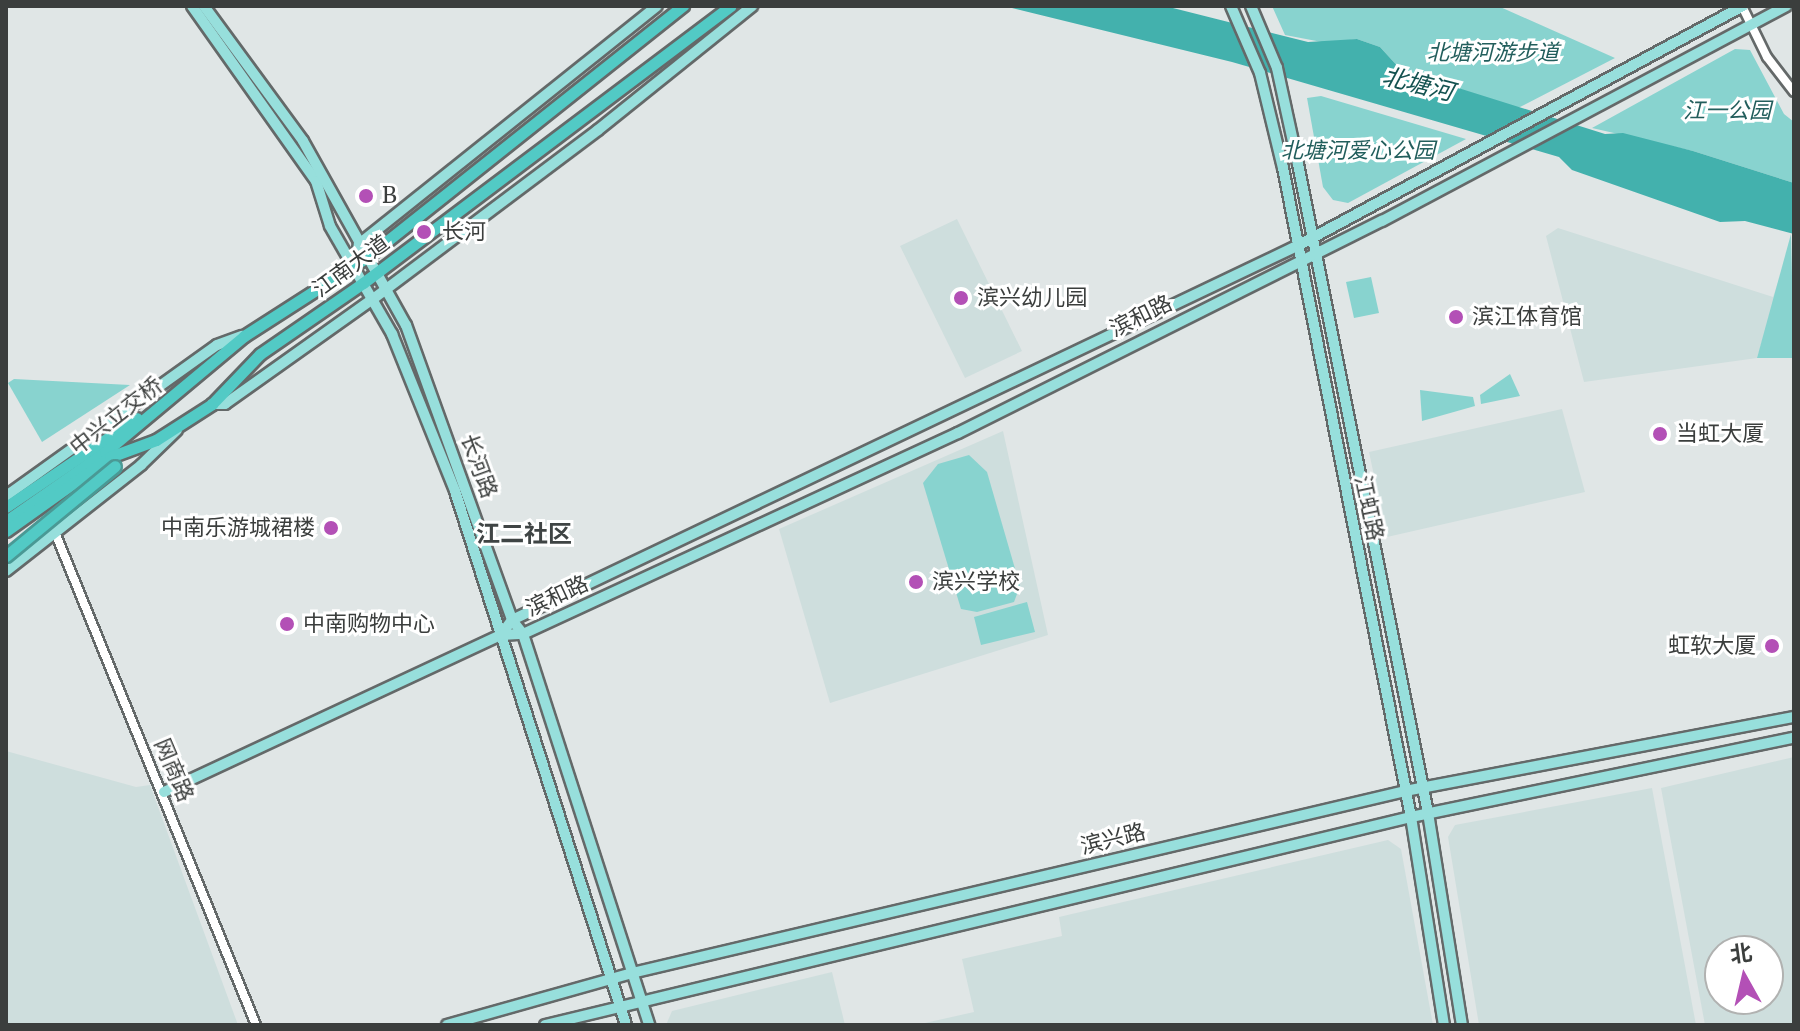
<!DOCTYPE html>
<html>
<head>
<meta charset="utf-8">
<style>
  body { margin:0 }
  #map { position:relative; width:1800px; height:1031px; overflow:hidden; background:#e0e6e6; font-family:Merriweather,"Noto Sans SC",serif }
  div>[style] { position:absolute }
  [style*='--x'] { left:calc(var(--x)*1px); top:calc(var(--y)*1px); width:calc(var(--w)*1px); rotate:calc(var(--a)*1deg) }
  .built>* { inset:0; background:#cededd }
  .green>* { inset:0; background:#88d3cf }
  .water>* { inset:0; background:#43b1ad }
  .roads { filter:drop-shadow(2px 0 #646969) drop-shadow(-2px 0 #646969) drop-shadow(0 2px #646969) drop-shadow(0 -2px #646969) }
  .minor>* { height:8px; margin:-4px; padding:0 4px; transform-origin:4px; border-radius:4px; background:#fff }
  .major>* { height:10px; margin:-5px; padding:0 5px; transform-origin:5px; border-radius:5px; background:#97dfdc }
  .highway>* { height:11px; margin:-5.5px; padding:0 5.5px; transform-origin:5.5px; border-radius:5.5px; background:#52cac5 }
  .bridges { filter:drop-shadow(2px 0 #4a9995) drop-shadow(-2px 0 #4a9995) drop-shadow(0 2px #4a9995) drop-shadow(0 -2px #4a9995) }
  .highway-bridge>* { height:11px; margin:-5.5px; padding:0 5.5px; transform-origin:5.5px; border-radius:5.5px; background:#52cac5 }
  .dots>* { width:22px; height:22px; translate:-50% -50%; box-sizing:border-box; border:4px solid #fff; border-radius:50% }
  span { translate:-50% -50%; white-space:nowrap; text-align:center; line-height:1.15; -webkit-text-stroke:6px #fff; paint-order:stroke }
  .park-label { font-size:22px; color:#225e5c; font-style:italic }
  .poi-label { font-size:22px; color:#3b3e3d }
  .left { translate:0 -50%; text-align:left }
  .right { translate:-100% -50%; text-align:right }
  .street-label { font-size:22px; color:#3b3e3d }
  .water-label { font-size:24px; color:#135250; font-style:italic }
  .neighbourhood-label { font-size:24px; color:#3f4444; font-weight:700 }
  .frame { position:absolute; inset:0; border:8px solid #3b3e3d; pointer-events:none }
  .north { position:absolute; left:1704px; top:935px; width:80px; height:80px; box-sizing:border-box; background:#fff; border:2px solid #b1b2b1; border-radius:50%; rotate:352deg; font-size:22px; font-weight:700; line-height:32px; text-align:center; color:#3b3e3d }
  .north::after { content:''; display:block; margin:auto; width:28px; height:36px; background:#b350b6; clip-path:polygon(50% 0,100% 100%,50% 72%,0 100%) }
</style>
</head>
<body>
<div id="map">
  <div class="built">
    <div style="clip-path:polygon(957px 219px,1022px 351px,965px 378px,900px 246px)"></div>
    <div style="clip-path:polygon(1558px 228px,1773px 297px,1794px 235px,1757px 358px,1584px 382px,1546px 236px)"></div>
    <div style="clip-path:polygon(1562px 409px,1585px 492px,1387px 537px,1369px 452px)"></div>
    <div style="clip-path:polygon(1003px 431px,1048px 635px,830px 703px,779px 529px)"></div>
    <div style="clip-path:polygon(6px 751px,136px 787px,150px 785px,238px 1025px,6px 1025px)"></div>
    <div style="clip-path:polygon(evenodd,1794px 757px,1794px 1025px,1705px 1025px,1661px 788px,1794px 757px,1720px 951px,1768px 951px,1768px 999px,1720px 999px,1720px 951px)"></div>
    <div style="clip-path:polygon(1652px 788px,1696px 1025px,1479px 1025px,1448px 837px,1455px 825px)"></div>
    <div style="clip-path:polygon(1388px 840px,1401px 849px,1433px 1025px,916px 1025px,974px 1012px,962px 959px,1062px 936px,1059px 917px)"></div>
    <div style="clip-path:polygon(832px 972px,845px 1025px,666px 1025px,672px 1011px)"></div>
  </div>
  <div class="green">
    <div style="clip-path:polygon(1272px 6px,1498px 6px,1615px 58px,1518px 108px,1401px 70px,1380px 47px,1357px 39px,1327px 43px,1285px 35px)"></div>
    <div style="clip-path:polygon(1735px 49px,1750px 50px,1784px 114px,1794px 122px,1794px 183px,1693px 151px,1592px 128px)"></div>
    <div style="clip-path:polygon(1321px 96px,1466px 139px,1348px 203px,1333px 200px,1323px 187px,1307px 98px)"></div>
    <div style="clip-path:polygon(1791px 234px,1794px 358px,1757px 358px)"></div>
    <div style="clip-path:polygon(1371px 277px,1379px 313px,1354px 318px,1346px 282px)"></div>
    <div style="clip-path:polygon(1510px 374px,1520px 396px,1481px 404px,1480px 395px)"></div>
    <div style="clip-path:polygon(14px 379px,130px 385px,42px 442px,8px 383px)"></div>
    <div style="clip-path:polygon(1420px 390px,1473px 397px,1475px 406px,1422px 421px)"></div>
    <div style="clip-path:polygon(969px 455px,987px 472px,1020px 586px,1014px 602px,977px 612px,961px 609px,923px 483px,938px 464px)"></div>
    <div style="clip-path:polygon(1027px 602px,1035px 632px,981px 645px,974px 617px)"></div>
  </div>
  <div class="water">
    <div style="clip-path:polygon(1004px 6px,1165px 6px,1308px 42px,1357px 39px,1380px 47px,1401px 70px,1605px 134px,1623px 133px,1693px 151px,1794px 183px,1794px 234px,1745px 221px,1720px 222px,1572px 170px,1559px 157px,1232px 62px)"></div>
  </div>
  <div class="roads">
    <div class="minor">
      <div style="--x:1742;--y:6;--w:57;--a:63.9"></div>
      <div style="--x:1767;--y:57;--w:44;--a:52.4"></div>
      <div style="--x:54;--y:530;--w:535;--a:67.8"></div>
    </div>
    <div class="major">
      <div style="--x:192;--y:6;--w:214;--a:54.7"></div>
      <div style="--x:316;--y:181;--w:47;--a:72.7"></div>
      <div style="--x:330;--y:226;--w:125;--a:60.1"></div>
      <div style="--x:392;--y:334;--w:169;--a:68.1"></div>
      <div style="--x:455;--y:491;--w:561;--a:72.24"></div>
      <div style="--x:204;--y:6;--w:167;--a:53.7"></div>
      <div style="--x:303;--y:141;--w:211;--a:60.8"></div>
      <div style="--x:406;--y:325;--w:313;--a:70.2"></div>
      <div style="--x:512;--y:620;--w:18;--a:52"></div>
      <div style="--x:523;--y:634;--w:411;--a:72.1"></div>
      <div style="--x:1231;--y:6;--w:73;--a:66.6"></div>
      <div style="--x:1260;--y:73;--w:98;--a:76.4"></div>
      <div style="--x:1283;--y:168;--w:662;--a:78.84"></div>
      <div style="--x:1411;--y:817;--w:211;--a:81"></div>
      <div style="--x:1251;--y:6;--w:67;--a:67.2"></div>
      <div style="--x:1277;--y:68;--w:98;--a:77.7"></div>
      <div style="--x:1298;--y:164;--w:662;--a:78.67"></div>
      <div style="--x:1428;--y:813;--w:215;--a:80.9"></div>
      <div style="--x:354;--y:266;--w:23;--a:-77"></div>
      <div style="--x:359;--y:244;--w:381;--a:-38.6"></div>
      <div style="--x:212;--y:404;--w:13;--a:0"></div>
      <div style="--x:225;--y:404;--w:181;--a:-35.4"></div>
      <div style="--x:373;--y:299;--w:281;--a:-36.9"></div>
      <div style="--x:598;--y:130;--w:198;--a:-38.8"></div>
      <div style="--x:6;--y:496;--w:259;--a:-35.6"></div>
      <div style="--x:217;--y:345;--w:27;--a:-20"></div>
      <div style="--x:6;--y:571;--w:172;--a:-38.1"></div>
      <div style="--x:141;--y:465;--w:50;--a:-44.2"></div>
      <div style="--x:501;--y:635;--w:19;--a:-54"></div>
      <div style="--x:512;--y:620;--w:872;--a:-25.48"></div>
      <div style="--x:1299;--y:245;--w:504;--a:-28.29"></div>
      <div style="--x:164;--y:792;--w:372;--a:-25"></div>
      <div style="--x:501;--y:635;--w:22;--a:-3"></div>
      <div style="--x:523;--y:634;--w:479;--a:-24.8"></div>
      <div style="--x:958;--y:433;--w:474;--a:-26.6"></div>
      <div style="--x:1382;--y:221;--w:458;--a:-28"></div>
      <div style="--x:447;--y:1025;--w:192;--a:-15.7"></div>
      <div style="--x:632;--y:973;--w:794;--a:-13.25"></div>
      <div style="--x:1405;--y:791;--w:396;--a:-10.8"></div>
      <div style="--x:545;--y:1025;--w:891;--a:-13.51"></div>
      <div style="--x:1411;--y:817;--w:391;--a:-11.7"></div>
    </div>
    <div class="highway">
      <div style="--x:6;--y:507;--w:158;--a:-34.2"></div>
      <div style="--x:6;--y:521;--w:121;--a:-34.9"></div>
      <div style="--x:105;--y:452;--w:181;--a:-39.8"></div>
      <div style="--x:244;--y:336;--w:146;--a:-32.7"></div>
      <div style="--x:367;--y:257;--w:404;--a:-38.5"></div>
      <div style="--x:6;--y:531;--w:128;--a:-35.4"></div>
      <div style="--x:110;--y:457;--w:49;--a:-20.3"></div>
      <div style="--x:156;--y:440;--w:67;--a:-32.7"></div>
      <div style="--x:212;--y:404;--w:69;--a:-46.2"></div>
      <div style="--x:260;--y:354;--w:125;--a:-34.6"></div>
      <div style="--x:363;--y:283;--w:460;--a:-37"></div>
    </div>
  </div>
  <div class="bridges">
    <div class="highway-bridge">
      <div style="--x:6;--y:556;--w:141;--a:-39.5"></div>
    </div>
  </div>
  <div class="dots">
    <div style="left:366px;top:196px;background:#b350b6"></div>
    <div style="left:424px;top:232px;background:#b350b6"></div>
    <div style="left:961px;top:298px;background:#b350b6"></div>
    <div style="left:1456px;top:317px;background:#b350b6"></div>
    <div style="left:1660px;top:434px;background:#b350b6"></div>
    <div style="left:331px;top:528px;background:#b350b6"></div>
    <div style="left:916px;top:582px;background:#b350b6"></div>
    <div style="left:287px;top:624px;background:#b350b6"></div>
    <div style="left:1772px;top:646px;background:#b350b6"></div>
  </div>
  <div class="park-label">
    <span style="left:1493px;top:53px">北塘河游步道</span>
    <span style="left:1727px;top:111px">江一公园</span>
    <span style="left:1358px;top:151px">北塘河爱心公园</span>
  </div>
  <div class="poi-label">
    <span class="left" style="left:382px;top:196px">B</span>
    <span class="left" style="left:442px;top:232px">长河</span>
    <span class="left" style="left:977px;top:298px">滨兴幼儿园</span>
    <span class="left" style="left:1472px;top:317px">滨江体育馆</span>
    <span class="left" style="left:1676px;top:434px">当虹大厦</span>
    <span class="right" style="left:315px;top:528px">中南乐游城裙楼</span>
    <span class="left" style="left:932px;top:582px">滨兴学校</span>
    <span class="left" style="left:303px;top:624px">中南购物中心</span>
    <span class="right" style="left:1756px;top:646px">虹软大厦</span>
  </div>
  <div class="street-label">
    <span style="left:351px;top:266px;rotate:-36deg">江南大道</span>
    <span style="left:1141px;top:316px;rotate:-26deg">滨和路</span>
    <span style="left:116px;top:416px;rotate:-38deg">中兴立交桥</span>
    <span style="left:479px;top:466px;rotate:70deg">长河路</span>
    <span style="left:1369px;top:508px;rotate:78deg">江虹路</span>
    <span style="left:557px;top:596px;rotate:-25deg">滨和路</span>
    <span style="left:174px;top:770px;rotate:67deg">网商路</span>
    <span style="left:1113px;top:839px;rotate:-14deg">滨兴路</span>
  </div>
  <div class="water-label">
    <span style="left:1418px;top:84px;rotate:14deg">北塘河</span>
  </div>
  <div class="neighbourhood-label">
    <span style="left:524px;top:534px">江二社区</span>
  </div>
  <div class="frame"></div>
  <div class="north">北</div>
</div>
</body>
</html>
